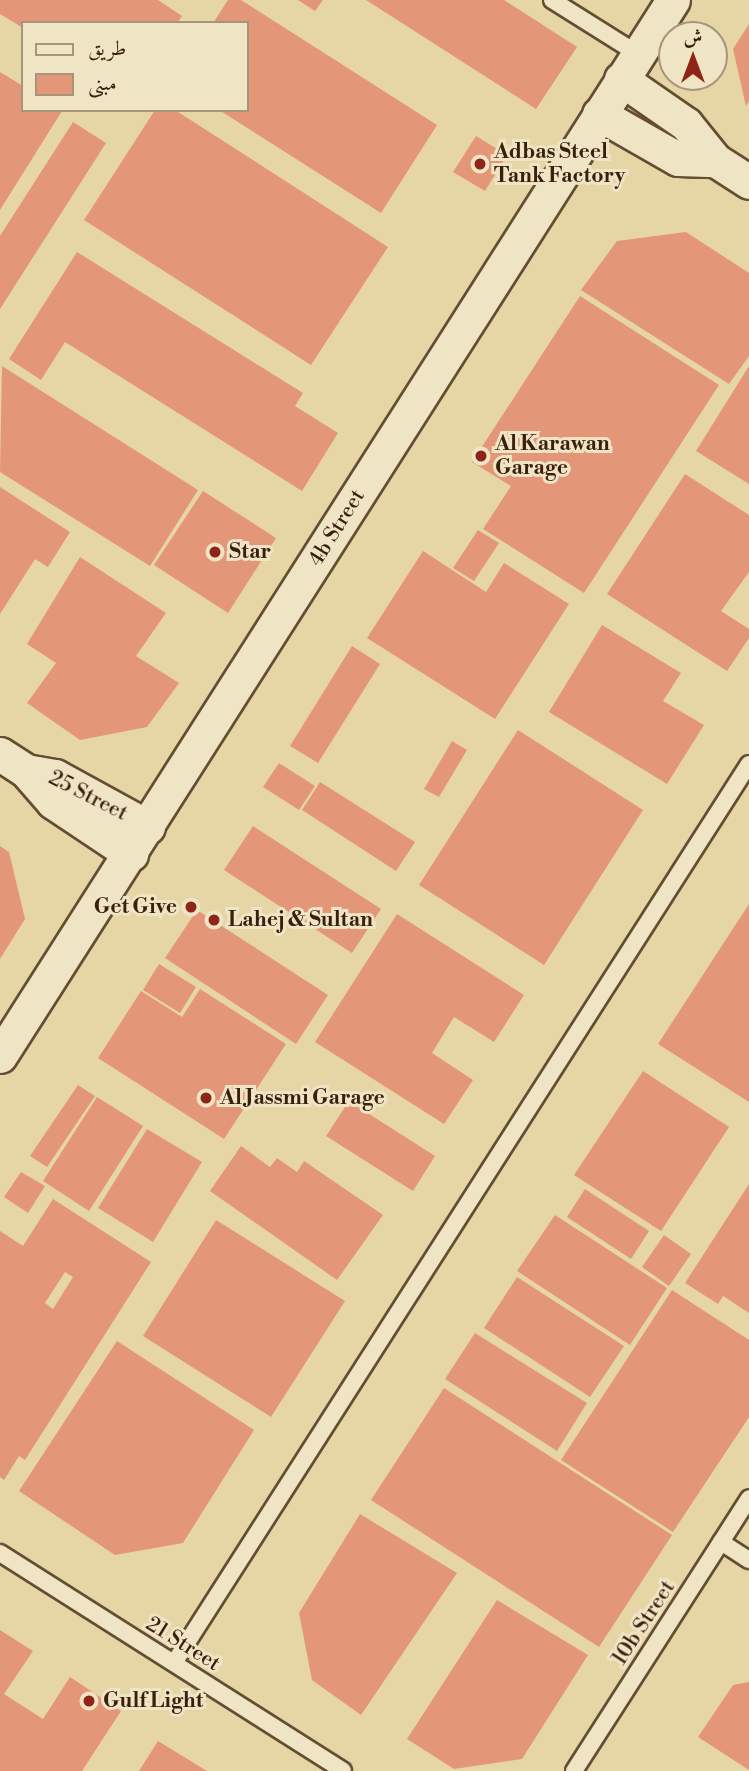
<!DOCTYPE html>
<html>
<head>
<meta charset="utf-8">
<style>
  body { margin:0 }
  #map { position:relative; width:749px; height:1771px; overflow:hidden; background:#e6d6a5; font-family:"Libre Bodoni",Amiri,serif }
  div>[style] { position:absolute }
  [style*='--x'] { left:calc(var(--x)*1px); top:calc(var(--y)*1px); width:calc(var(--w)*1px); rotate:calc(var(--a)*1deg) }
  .building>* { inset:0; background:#e49679 }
  .roads { filter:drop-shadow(2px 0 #654d33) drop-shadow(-2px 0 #654d33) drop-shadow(0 2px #654d33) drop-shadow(0 -2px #654d33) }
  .service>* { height:16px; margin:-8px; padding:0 8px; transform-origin:8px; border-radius:8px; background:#efe4c4 }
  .minor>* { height:33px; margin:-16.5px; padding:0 16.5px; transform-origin:16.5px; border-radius:16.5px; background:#efe4c4 }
  .dots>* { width:19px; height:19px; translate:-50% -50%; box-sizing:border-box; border:4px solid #efe4c4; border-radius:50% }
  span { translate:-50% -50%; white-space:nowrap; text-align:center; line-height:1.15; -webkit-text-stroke:6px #efe4c4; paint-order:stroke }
  .poi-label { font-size:21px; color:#3a1f0d; font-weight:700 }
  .left { translate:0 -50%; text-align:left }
  .right { translate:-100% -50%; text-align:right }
  .street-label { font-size:21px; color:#3a1f0d }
  .legend { position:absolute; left:21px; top:21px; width:228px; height:91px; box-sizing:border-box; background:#efe4c4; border:2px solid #a7957b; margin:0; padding:9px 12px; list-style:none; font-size:21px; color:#3a1f0d }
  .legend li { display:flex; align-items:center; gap:14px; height:35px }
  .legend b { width:35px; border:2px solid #a7957b }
  .north { position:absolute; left:658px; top:21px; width:70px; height:70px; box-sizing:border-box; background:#efe4c4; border:2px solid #a7957b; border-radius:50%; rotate:0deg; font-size:19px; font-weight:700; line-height:28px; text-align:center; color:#3a1f0d }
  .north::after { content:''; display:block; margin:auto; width:24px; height:32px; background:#8f2418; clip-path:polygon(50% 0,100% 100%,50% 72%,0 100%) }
</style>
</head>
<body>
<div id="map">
  <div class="building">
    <div style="clip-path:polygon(0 0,158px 0,182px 16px,177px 23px,23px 23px,23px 28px,0 14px)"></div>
    <div style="clip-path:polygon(228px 0,241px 0,437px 125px,381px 213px,219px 110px,247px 110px,247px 23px,213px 23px)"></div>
    <div style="clip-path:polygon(298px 0,323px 0,315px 11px)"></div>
    <div style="clip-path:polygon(366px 0,504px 0,577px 47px,536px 109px)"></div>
    <div style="clip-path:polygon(749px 24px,749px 101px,746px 106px,733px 49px)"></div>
    <div style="clip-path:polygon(0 72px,23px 86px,23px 110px,62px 111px,0 210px)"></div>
    <div style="clip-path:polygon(155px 110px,175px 110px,388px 247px,311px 365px,84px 220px)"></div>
    <div style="clip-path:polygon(73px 122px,106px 143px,0 309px,0 236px)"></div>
    <div style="clip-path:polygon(476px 136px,507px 155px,485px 191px,453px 172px)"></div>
    <div style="clip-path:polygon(686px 232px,749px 273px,749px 356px,729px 384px,581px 290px,617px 241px)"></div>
    <div style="clip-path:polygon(77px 252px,303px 393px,295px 406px,338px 433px,302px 491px,65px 342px,41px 380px,9px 359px)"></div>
    <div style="clip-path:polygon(580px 296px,719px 385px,584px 593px,483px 529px,511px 486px,472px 462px)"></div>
    <div style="clip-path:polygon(2px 366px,198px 490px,150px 566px,0 472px)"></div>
    <div style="clip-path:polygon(749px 366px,749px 484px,696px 451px)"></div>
    <div style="clip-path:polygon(685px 474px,749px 515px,749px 572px,721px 611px,749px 629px,749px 638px,727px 671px,607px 594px)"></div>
    <div style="clip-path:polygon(0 487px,70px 532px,48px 567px,35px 559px,0 614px)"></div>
    <div style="clip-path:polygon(203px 491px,276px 538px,228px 613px,154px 565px)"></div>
    <div style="clip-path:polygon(478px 530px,499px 543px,474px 581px,453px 568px)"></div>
    <div style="clip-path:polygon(423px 551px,486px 592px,504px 563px,569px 604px,495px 719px,367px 638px)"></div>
    <div style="clip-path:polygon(80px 557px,166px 613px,136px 656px,179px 683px,147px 727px,80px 740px,27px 703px,56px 663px,27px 644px)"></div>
    <div style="clip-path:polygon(602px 625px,681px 673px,663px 701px,704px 725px,667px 784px,549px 712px)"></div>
    <div style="clip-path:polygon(352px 646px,380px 664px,318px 763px,290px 746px)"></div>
    <div style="clip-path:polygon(518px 730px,643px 810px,544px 965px,419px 885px)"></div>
    <div style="clip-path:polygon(452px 741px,467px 750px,439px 797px,424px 789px)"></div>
    <div style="clip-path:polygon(279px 763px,315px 786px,299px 810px,263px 787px)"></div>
    <div style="clip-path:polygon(320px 782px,415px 842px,396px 871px,302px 810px)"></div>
    <div style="clip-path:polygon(253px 826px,381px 909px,352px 953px,224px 870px)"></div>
    <div style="clip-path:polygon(0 846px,9px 852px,25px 919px,0 959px)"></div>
    <div style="clip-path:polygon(749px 904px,749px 1102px,658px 1044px)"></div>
    <div style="clip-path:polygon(197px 910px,328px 995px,296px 1044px,165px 958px)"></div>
    <div style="clip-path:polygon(397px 914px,524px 995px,494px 1042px,454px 1017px,432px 1053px,473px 1080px,444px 1124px,315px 1042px)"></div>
    <div style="clip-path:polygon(159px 964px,196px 987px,180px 1013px,143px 990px)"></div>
    <div style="clip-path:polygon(200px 989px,286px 1044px,224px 1139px,98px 1058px,141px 991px,182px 1017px)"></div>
    <div style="clip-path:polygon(643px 1071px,729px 1127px,661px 1231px,574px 1175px)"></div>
    <div style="clip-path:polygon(78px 1085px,95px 1096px,47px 1167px,30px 1156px)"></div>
    <div style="clip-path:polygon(97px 1097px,143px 1126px,89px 1211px,43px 1181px)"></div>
    <div style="clip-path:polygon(349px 1101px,435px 1156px,413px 1191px,326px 1136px)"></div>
    <div style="clip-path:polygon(147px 1129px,202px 1162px,153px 1242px,98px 1208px)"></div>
    <div style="clip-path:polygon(241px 1146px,270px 1167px,277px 1158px,297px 1172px,304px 1161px,383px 1215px,337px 1280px,210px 1191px)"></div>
    <div style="clip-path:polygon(21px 1172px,45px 1186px,28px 1213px,4px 1197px)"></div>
    <div style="clip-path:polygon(749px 1184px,749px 1313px,723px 1296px,718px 1304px,685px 1283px)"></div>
    <div style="clip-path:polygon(585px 1189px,649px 1231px,631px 1259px,567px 1217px)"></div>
    <div style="clip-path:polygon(evenodd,53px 1199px,151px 1262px,25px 1460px,19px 1456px,4px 1480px,0 1477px,0 1231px,23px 1246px,53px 1199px,65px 1272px,73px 1277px,53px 1309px,45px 1303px,65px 1272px)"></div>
    <div style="clip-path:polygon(555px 1215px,667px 1288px,630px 1345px,517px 1271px)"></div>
    <div style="clip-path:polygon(216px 1220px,345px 1301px,271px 1417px,143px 1336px)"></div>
    <div style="clip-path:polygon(664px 1235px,691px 1254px,669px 1286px,642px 1267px)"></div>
    <div style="clip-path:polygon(517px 1277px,624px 1346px,590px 1397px,484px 1328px)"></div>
    <div style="clip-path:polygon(672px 1290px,749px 1340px,749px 1417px,673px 1532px,561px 1460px)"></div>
    <div style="clip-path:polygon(475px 1333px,587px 1403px,557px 1451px,445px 1379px)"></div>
    <div style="clip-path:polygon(117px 1341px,254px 1430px,183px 1543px,115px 1555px,19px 1491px)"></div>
    <div style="clip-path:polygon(444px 1388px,672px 1535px,599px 1647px,371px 1500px)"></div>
    <div style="clip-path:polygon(360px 1514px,457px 1573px,361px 1715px,312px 1680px,299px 1613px)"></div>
    <div style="clip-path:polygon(497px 1600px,588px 1655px,522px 1759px,454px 1769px,407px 1739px)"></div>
    <div style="clip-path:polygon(0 1630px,33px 1651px,4px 1694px,43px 1719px,70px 1677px,121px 1711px,82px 1771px,0 1771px)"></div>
    <div style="clip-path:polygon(749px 1682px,749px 1770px,698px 1737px,733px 1685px)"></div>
    <div style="clip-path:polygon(158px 1741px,207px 1771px,139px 1771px)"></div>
  </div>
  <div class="roads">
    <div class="service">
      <div style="--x:552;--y:0;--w:102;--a:32.1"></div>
      <div style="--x:721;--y:1542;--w:33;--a:33"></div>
      <div style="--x:0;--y:1553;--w:406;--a:32.4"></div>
      <div style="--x:174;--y:1663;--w:1067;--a:-57.4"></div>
      <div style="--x:574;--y:1771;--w:324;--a:-57.3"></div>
    </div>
    <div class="minor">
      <div style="--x:621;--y:79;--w:79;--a:34.7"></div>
      <div style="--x:686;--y:124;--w:46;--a:51.1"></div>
      <div style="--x:715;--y:160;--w:40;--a:32.9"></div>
      <div style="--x:599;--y:114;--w:91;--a:29.7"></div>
      <div style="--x:678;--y:159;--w:37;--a:2"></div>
      <div style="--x:0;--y:754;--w:31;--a:33"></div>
      <div style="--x:26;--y:771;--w:41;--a:48.9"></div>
      <div style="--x:53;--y:802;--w:94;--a:33.7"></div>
      <div style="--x:26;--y:771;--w:29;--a:10"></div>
      <div style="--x:55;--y:776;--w:106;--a:28.7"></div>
      <div style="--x:0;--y:1056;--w:1252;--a:-57.49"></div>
    </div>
  </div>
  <div class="dots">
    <div style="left:480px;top:164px;background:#8f2418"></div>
    <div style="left:481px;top:456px;background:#8f2418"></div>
    <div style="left:215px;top:552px;background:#8f2418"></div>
    <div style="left:191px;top:907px;background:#8f2418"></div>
    <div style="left:214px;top:920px;background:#8f2418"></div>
    <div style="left:206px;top:1098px;background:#8f2418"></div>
    <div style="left:89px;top:1701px;background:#8f2418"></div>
  </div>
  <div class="poi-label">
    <span class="left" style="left:494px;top:164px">Adbas Steel<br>Tank Factory</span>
    <span class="left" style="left:495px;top:456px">Al Karawan<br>Garage</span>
    <span class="left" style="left:229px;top:552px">Star</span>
    <span class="right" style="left:177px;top:907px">Get Give</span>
    <span class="left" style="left:228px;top:920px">Lahej &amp; Sultan</span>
    <span class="left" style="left:220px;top:1098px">Al Jassmi Garage</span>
    <span class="left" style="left:103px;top:1701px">Gulf Light</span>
  </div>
  <div class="street-label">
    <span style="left:337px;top:528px;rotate:-58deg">4b Street</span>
    <span style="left:88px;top:796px;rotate:27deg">25 Street</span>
    <span style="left:644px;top:1623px;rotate:-57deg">10b Street</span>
    <span style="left:183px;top:1644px;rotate:32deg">21 Street</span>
  </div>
  <ul class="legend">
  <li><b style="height:9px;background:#efe4c4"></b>طريق</li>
  <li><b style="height:19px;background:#e49679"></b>مبنى</li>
  </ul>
  <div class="north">ش</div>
</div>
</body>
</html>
